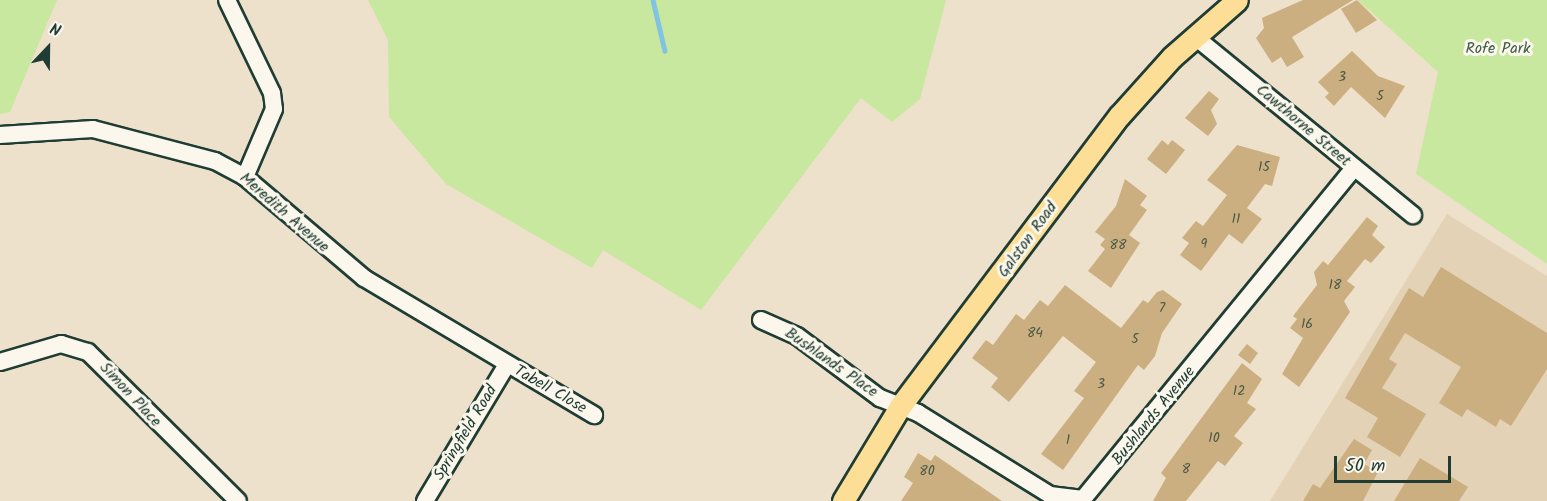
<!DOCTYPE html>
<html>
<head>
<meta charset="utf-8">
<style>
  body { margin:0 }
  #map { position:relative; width:1547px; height:501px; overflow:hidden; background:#ede1cc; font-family:Kalam,sans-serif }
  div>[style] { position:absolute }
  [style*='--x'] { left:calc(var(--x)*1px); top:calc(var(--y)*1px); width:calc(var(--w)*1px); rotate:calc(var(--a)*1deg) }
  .built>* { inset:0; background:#e3d2b5 }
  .green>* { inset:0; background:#c8e79f }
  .stream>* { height:4.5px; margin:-2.25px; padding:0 2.25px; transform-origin:2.25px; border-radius:2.25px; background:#80c4e1 }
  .building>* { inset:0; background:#cbaf80 }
  .roads { filter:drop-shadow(2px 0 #1f3d34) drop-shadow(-2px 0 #1f3d34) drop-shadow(0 2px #1f3d34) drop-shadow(0 -2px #1f3d34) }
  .minor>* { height:16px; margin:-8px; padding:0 8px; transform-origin:8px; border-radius:8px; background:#fbf7ec }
  .major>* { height:21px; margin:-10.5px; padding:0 10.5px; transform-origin:10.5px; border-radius:10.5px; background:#fcde96 }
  span { translate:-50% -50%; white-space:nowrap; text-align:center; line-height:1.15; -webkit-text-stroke:6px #fbf7ec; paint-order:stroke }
  .number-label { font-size:14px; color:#4a5a47 }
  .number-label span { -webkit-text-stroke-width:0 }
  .park-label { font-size:16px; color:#415f49 }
  .street-label { font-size:16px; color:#1f3d34 }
  .north { position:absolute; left:18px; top:18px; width:60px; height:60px; -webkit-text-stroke:4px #fbf7ec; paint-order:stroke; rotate:22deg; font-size:16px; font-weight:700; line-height:24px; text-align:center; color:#1f3d34 }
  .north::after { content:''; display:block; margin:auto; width:21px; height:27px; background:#1f3d34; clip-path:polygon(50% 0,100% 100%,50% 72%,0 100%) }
  .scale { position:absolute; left:1334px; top:456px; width:117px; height:27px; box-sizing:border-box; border:3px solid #1f3d34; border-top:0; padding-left:8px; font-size:18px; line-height:21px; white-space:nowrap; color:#1f3d34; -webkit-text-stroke:4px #fbf7ec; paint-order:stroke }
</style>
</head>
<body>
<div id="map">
  <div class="built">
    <div style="clip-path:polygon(1447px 214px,1547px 276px,1547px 501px,1270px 501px)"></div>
  </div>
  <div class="green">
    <div style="clip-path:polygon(0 0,57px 0,10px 112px,0 114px)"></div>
    <div style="clip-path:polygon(368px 0,946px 0,920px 99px,892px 122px,861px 98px,701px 310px,603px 250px,592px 268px,446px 184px,389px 117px,388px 40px)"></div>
    <div style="clip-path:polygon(1358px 0,1547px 0,1547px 264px,1416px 174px,1438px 72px)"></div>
  </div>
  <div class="stream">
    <div style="--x:653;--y:0;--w:52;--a:76.8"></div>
  </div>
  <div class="building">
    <div style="clip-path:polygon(1303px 0,1353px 0,1292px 37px,1304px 57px,1287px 67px,1281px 57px,1272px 63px,1256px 38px,1264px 28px,1262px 18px)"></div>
    <div style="clip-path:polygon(1357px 0,1377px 20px,1356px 33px,1341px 9px)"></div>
    <div style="clip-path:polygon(1352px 51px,1378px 76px,1405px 86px,1385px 118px,1351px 87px,1334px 106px,1325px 97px,1329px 93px,1318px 82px)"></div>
    <div style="clip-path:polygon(1209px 91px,1219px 99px,1211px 110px,1217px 124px,1208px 136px,1185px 118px)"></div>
    <div style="clip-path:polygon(1162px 140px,1168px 145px,1172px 140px,1185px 150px,1166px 174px,1147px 159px)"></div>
    <div style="clip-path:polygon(1237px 145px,1280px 157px,1272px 186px,1265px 184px,1247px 208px,1262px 219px,1242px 244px,1229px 234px,1201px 271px,1180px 255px,1189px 243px,1182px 238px,1196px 221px,1203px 226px,1227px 195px,1207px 180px)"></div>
    <div style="clip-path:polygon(1125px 179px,1147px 196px,1140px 205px,1147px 210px,1129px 235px,1140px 243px,1111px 288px,1088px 271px,1105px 249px,1100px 245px,1105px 239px,1095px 232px,1116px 206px)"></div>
    <div style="clip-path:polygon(1367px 217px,1378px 226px,1372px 235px,1385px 247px,1371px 263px,1365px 259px,1347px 281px,1355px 287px,1344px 301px,1350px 312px,1299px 387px,1282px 374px,1303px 338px,1290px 328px,1297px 319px,1293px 316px,1317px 285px,1314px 272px,1323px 261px,1328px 265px)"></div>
    <div style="clip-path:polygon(1441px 267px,1547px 333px,1547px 369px,1511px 426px,1500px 419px,1496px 427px,1467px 409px,1462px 417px,1439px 403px,1461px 367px,1405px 333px,1389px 359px,1397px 364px,1382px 388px,1426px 414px,1400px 457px,1367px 437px,1378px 418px,1345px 398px,1409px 288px,1423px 297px)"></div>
    <div style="clip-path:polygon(1065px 285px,1121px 328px,1143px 300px,1148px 303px,1157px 292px,1163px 290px,1182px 304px,1162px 333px,1155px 356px,1144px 370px,1138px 365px,1063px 470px,1041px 454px,1084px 398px,1074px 391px,1096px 362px,1063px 336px,1009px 402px,991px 387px,998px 378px,972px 358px,986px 340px,993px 345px,1016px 314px,1024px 320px,1040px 300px,1048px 306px)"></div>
    <div style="clip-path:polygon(1247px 344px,1258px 353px,1250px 364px,1238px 355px)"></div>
    <div style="clip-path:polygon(1242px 363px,1262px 379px,1247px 403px,1256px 409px,1234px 436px,1243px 443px,1225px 466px,1218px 461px,1186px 501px,1153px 501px,1166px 478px,1161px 473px)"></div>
    <div style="clip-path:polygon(1354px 439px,1372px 450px,1364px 464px,1378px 472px,1363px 501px,1303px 501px,1313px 484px,1320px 488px)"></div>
    <div style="clip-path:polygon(918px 453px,931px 461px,935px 455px,1002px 501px,901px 501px,913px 483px,904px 477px)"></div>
    <div style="clip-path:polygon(1420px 458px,1468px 487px,1459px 501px,1394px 501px)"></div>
  </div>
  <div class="roads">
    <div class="minor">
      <div style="--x:227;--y:0;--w:103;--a:64.2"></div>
      <div style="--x:272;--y:93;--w:16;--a:83"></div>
      <div style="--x:274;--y:109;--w:74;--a:113.1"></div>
      <div style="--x:1194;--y:36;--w:283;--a:39.3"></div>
      <div style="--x:0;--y:135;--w:93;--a:-3.7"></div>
      <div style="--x:93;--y:129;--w:126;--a:14.7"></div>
      <div style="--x:215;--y:161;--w:34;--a:28"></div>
      <div style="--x:245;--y:177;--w:156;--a:40.3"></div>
      <div style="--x:364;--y:278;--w:268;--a:30.8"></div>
      <div style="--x:761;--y:320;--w:39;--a:24"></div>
      <div style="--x:797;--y:336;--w:104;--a:36.8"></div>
      <div style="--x:880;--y:398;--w:41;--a:21.5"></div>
      <div style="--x:918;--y:413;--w:155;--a:31.8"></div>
      <div style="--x:1050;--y:495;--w:33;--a:7"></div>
      <div style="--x:1083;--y:499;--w:428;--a:-50.7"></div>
      <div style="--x:0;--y:362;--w:64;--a:-16.4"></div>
      <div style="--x:61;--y:344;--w:28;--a:17"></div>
      <div style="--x:88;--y:352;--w:211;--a:44.8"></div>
      <div style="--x:425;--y:501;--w:157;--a:-59"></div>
    </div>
    <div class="major">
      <div style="--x:843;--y:501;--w:112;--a:-58.9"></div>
      <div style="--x:901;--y:405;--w:362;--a:-53"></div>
      <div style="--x:1119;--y:116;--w:79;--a:-48.1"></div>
      <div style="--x:1172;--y:57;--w:86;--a:-41.2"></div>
    </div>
  </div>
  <div class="number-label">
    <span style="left:1342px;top:77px">3</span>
    <span style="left:1380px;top:96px">5</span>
    <span style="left:1264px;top:167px">15</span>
    <span style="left:1236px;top:219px">11</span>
    <span style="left:1204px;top:244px">9</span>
    <span style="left:1118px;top:245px">88</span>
    <span style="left:1335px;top:285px">18</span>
    <span style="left:1162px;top:308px">7</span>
    <span style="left:1307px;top:324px">16</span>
    <span style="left:1035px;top:333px">84</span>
    <span style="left:1135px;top:339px">5</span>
    <span style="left:1101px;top:384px">3</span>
    <span style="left:1239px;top:391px">12</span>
    <span style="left:1214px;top:438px">10</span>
    <span style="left:1068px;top:440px">1</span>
    <span style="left:1186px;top:469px">8</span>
    <span style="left:927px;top:471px">80</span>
  </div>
  <div class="park-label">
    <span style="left:1498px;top:49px">Rofe Park</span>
  </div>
  <div class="street-label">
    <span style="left:1303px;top:126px;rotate:40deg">Cawthorne Street</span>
    <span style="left:284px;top:213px;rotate:41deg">Meredith Avenue</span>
    <span style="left:1028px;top:240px;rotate:-54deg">Galston Road</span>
    <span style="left:831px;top:363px;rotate:35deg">Bushlands Place</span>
    <span style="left:550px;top:390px;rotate:30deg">Tabell Close</span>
    <span style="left:130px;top:395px;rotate:47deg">Simon Place</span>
    <span style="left:1154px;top:416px;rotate:-51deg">Bushlands Avenue</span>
    <span style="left:466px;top:433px;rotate:-59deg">Springfield Road</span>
  </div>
  <div class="north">N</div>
  <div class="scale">50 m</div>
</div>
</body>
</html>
